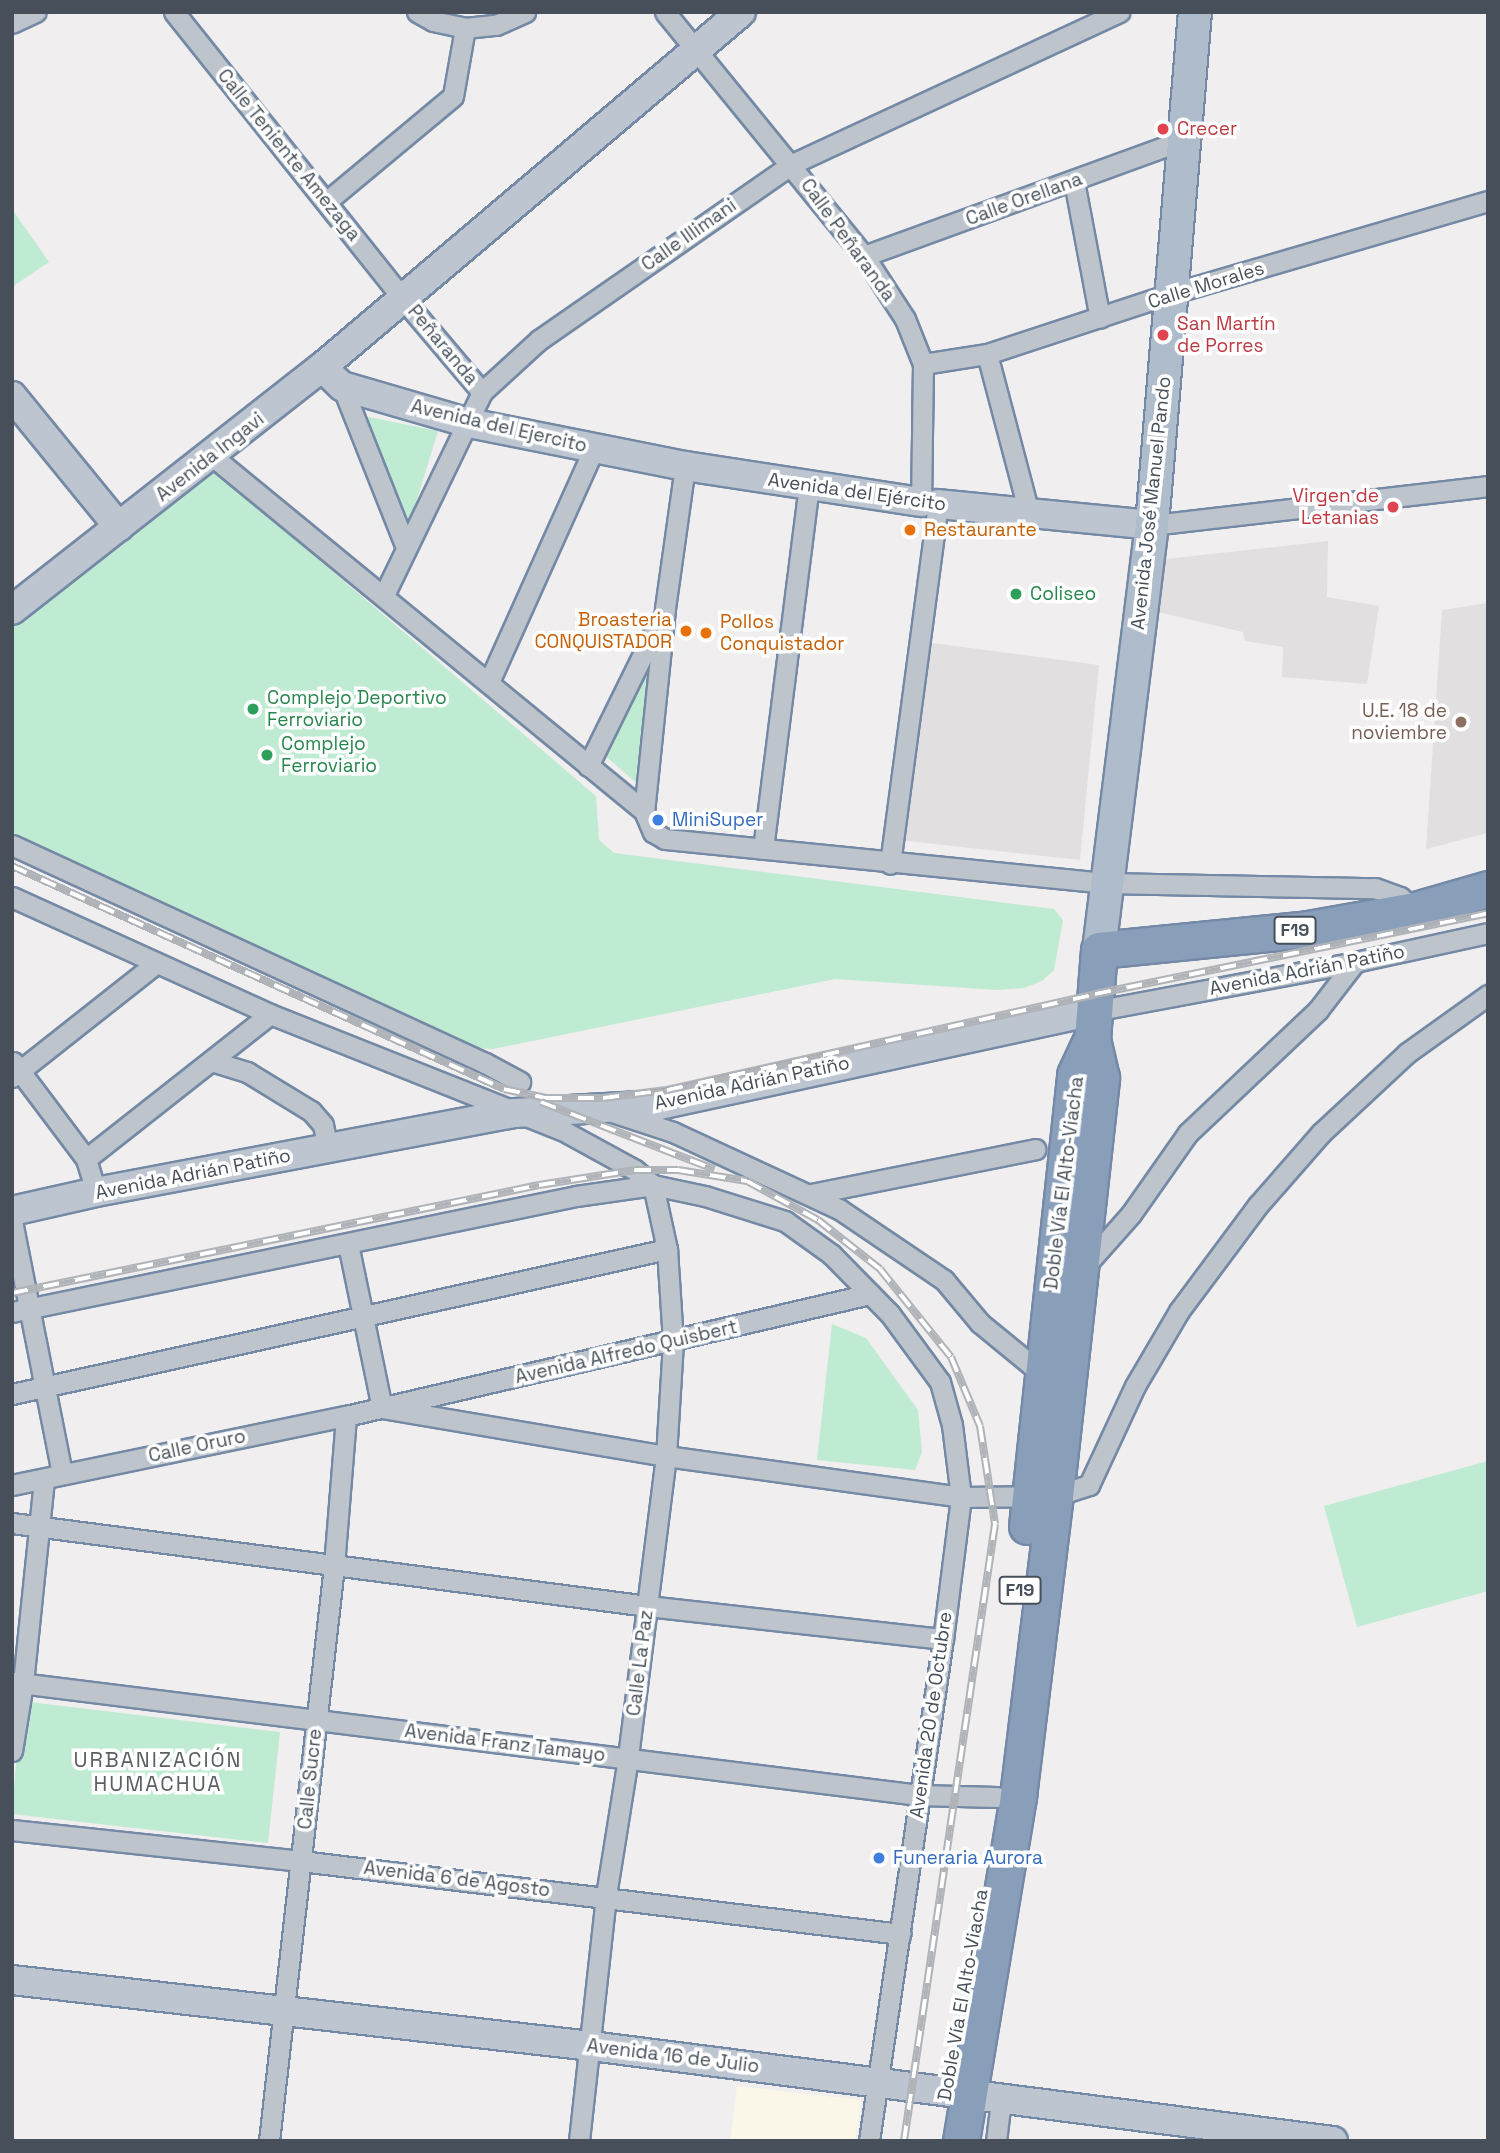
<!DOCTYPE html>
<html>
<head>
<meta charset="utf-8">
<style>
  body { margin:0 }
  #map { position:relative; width:1500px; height:2153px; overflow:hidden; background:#f0eeee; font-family:"Space Grotesk",sans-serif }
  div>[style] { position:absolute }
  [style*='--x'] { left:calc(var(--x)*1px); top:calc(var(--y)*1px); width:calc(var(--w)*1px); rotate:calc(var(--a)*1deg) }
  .commercial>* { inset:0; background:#faf6e8 }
  .education>* { inset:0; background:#e1dfdf }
  .green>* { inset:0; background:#bfebd2 }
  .roads { filter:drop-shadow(2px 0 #7489a5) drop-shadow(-2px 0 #7489a5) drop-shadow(0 2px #7489a5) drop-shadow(0 -2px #7489a5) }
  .street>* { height:19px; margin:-9.5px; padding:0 9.5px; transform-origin:9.5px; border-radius:9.5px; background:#bdc4cc }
  .secondary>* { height:28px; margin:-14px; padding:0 14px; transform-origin:14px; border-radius:14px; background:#bdc5d0 }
  .primary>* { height:32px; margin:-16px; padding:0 16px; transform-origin:16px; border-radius:16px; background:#afbccb }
  .highway>* { height:35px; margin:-17.5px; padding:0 17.5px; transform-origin:17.5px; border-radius:17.5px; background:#899eb9 }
  .rail>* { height:8px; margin-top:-4px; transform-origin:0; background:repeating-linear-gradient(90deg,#fff 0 16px,#b0b3b8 0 32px); box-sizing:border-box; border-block:2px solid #b0b3b8 }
  .dots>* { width:19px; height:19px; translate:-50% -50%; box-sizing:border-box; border:4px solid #fff; border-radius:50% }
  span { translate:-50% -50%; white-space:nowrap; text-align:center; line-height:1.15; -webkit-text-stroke:7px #fff; paint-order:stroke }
  .shield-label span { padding:2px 5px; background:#fff; border:2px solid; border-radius:5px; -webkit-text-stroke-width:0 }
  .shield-label { font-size:18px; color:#47505a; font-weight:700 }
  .health-label { font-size:19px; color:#be3a42 }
  .left { translate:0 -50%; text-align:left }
  .right { translate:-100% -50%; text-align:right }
  .street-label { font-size:19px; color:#47505a }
  .food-label { font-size:19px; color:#c56008 }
  .leisure-label { font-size:19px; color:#27864d }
  .education-label { font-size:19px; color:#785e54 }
  .shop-label { font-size:19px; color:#366cbe }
  .neighbourhood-label { font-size:21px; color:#5b5e62; letter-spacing:2px }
  .frame { position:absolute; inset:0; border:14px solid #47505a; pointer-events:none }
</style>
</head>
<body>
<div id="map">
  <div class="commercial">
    <div style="clip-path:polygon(737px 2086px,862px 2100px,855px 2141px,730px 2141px)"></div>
  </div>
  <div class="education">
    <div style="clip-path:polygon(1328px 541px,1327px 597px,1379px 606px,1367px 684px,1282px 677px,1283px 647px,1245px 641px,1243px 632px,1158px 612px,1166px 559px)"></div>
    <div style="clip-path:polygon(1488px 603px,1488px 833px,1426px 849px,1442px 610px)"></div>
    <div style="clip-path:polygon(924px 642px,1099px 665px,1080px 860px,899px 840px)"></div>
  </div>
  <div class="green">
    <div style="clip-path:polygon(12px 209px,49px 262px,12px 287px)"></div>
    <div style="clip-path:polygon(364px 416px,438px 431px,410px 522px)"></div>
    <div style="clip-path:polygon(212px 472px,223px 478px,596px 796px,599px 840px,614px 853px,1054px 909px,1063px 920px,1054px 970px,1042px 981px,1024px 988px,997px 990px,835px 979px,493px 1049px,475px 1048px,12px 842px,12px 622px)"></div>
    <div style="clip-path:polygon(655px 638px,642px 788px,602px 753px)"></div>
    <div style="clip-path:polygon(832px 1324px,866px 1338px,918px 1410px,922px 1452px,915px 1470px,817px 1460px)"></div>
    <div style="clip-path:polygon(1488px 1461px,1488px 1591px,1357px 1627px,1324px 1506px)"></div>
    <div style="clip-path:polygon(21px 1701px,280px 1732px,268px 1843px,12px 1814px)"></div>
  </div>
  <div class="roads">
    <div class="street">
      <div style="--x:174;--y:12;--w:367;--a:51.4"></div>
      <div style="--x:403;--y:299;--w:122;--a:49.7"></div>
      <div style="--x:417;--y:12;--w:18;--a:29"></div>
      <div style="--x:433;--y:21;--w:33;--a:12"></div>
      <div style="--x:465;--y:28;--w:31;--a:-6"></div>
      <div style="--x:496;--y:25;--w:32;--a:-24"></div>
      <div style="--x:665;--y:12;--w:315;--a:50.8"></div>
      <div style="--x:864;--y:256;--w:75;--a:56.9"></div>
      <div style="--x:905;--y:319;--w:48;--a:68.2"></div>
      <div style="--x:923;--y:364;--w:138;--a:90.8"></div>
      <div style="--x:921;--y:502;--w:17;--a:7"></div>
      <div style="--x:938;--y:504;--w:363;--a:97.6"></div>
      <div style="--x:12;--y:23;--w:26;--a:-25"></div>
      <div style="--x:1074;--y:181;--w:139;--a:79.3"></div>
      <div style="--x:326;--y:202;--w:165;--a:-39.8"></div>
      <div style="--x:453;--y:96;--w:69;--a:-80"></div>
      <div style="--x:864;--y:256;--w:339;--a:-20"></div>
      <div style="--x:987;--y:354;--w:164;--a:75.2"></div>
      <div style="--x:923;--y:364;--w:65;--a:-8.9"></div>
      <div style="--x:987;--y:354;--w:193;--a:-18.2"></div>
      <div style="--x:1170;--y:294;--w:331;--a:-16.3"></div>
      <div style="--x:342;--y:386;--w:174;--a:68.4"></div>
      <div style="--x:212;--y:456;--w:559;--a:39.41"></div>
      <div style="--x:685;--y:466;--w:144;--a:98"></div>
      <div style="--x:665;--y:609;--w:203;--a:95.9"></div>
      <div style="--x:644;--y:811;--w:23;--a:67"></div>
      <div style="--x:653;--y:832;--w:14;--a:30"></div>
      <div style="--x:665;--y:839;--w:442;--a:5.7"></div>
      <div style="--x:1105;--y:883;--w:270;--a:1.1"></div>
      <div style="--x:1375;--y:888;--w:27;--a:20"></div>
      <div style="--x:1400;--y:897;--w:20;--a:41"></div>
      <div style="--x:1152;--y:525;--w:338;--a:-6.6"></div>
      <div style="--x:384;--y:595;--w:225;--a:-64.2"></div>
      <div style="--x:482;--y:392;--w:77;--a:-42.4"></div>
      <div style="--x:539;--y:340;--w:308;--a:-34.8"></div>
      <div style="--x:792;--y:164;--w:361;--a:-24.9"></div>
      <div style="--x:489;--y:682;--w:256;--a:-65.8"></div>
      <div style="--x:588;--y:766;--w:161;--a:-63.8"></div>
      <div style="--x:12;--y:845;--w:521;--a:24.74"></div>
      <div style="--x:485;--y:1063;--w:40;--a:28"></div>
      <div style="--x:763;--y:849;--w:366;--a:-82.8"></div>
      <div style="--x:12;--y:897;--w:283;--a:24.4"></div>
      <div style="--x:270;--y:1014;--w:314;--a:21.7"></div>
      <div style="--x:562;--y:1130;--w:83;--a:28.7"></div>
      <div style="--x:635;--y:1170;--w:23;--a:40"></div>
      <div style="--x:653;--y:1185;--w:66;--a:77.7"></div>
      <div style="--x:667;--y:1249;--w:93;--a:86.3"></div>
      <div style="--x:673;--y:1342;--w:114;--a:93.5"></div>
      <div style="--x:666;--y:1456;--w:304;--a:97.2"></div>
      <div style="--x:628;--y:1758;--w:140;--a:99.1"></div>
      <div style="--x:606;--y:1896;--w:246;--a:96.3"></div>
      <div style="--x:1094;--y:1011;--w:266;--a:-10.6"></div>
      <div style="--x:1355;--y:962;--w:136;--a:-12.3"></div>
      <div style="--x:211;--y:1061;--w:38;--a:17"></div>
      <div style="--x:247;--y:1072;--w:75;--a:31.4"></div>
      <div style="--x:311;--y:1111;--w:18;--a:49"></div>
      <div style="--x:323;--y:1125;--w:24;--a:78"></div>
      <div style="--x:13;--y:1062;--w:121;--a:53"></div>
      <div style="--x:86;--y:1159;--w:34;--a:73"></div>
      <div style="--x:12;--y:1077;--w:182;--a:-38.3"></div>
      <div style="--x:615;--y:1113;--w:61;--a:18.1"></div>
      <div style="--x:673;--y:1132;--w:183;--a:24.9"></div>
      <div style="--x:839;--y:1209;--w:127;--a:34.1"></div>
      <div style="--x:944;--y:1280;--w:56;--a:50.1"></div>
      <div style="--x:980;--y:1323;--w:79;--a:39.3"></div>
      <div style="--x:86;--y:1159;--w:234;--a:-38.2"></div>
      <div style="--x:811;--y:1194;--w:229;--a:-11.3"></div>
      <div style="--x:12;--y:1221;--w:258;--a:78.8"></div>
      <div style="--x:348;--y:1244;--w:167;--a:78.3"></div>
      <div style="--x:1084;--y:1267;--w:71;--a:-48.4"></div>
      <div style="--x:1131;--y:1214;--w:99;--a:-54.9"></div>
      <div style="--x:1188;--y:1133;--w:179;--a:-43.4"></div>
      <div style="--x:1318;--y:1010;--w:61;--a:-52.4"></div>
      <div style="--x:12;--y:1312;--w:576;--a:-11.62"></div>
      <div style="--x:576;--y:1196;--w:78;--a:-8.1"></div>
      <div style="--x:653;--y:1185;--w:53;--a:11.9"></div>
      <div style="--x:705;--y:1196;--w:84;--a:17.4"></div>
      <div style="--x:785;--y:1221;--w:57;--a:35.7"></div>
      <div style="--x:831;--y:1254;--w:84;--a:45.5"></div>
      <div style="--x:890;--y:1314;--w:84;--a:53.7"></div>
      <div style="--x:940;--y:1382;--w:45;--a:74.4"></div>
      <div style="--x:952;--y:1425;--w:73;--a:82.9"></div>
      <div style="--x:961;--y:1497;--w:143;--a:97.2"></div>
      <div style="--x:943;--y:1639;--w:507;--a:98.39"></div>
      <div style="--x:12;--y:1394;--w:671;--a:-12.48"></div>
      <div style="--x:382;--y:1408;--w:288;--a:9.6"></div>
      <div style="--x:666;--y:1456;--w:298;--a:7.9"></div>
      <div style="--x:961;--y:1497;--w:94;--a:-0.6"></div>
      <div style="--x:1055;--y:1496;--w:36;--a:-18"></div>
      <div style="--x:1089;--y:1485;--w:109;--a:-65.1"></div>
      <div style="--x:1135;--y:1386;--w:87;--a:-59.6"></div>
      <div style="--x:1179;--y:1311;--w:132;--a:-53.3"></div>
      <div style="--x:1258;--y:1205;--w:96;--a:-48.8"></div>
      <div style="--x:1321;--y:1133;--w:117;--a:-42.9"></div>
      <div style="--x:1407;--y:1053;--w:100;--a:-35.6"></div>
      <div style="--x:12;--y:1485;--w:341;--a:-11.7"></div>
      <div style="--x:346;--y:1416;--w:538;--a:-13.11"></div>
      <div style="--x:12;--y:1523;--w:641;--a:7.44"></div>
      <div style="--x:648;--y:1606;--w:297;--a:6.4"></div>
      <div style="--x:12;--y:1682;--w:914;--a:7.1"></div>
      <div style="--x:919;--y:1795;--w:78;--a:1.5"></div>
      <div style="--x:12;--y:1751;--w:69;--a:-80.8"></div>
      <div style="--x:23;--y:1683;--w:205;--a:-84.1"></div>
      <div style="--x:12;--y:1830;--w:291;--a:6.1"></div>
      <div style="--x:301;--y:1861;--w:604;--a:6.94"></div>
      <div style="--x:269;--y:2141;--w:579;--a:-83.55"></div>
      <div style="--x:334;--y:1566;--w:150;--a:-85.4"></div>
      <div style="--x:996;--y:2141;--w:41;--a:-83"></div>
    </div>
    <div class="secondary">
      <div style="--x:322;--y:367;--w:28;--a:44"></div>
      <div style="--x:342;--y:386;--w:132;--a:16.2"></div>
      <div style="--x:469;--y:423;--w:220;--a:11.3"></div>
      <div style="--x:685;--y:466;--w:239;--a:8.7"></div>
      <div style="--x:12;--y:396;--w:169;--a:50.8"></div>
      <div style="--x:938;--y:504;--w:215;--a:5.6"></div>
      <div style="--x:12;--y:610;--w:394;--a:-38.1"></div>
      <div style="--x:322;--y:367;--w:549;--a:-40.27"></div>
      <div style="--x:12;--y:1211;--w:86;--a:-12.7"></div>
      <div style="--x:96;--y:1192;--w:426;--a:-10.7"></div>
      <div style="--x:515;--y:1113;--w:144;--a:-3.2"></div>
      <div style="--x:659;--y:1105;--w:445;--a:-12.2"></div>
      <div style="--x:12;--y:1980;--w:583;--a:6.5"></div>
      <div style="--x:591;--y:2046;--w:748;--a:7.3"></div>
    </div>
    <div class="primary">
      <div style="--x:1099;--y:950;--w:428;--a:-82.9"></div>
      <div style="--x:1152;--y:525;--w:515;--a:-85.21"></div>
    </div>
    <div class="highway">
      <div style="--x:1027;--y:1526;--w:454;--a:-83.9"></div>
      <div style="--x:1075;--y:1075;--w:40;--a:-65"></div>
      <div style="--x:961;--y:2141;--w:350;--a:-80.6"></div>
      <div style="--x:1018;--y:1796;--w:302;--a:-83"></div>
      <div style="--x:1055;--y:1496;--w:421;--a:-83.7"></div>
      <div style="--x:1101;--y:1078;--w:40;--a:-103"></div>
      <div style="--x:1092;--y:1039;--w:89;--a:-85.5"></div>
      <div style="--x:1099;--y:950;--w:210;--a:-5.7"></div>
      <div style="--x:1308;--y:929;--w:109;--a:-10.1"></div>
      <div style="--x:1415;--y:910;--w:76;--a:-16"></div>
    </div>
  </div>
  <div class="rail">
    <div style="--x:12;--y:866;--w:540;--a:24.38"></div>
    <div style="--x:504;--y:1089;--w:43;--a:12.1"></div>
    <div style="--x:546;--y:1098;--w:57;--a:0"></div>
    <div style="--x:603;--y:1098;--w:64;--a:-7.1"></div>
    <div style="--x:667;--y:1090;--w:439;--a:-12.6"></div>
    <div style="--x:1095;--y:994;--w:401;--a:-11.6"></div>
    <div style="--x:541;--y:1102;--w:186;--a:21.2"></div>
    <div style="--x:12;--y:1293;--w:538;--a:-11.58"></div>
    <div style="--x:539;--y:1185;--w:97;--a:-8.9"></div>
    <div style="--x:635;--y:1170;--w:43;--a:0"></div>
    <div style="--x:678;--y:1170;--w:70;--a:9.1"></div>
    <div style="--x:747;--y:1181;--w:81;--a:28.8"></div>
    <div style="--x:818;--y:1220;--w:79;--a:38.3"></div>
    <div style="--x:880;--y:1269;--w:113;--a:51.1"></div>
    <div style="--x:951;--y:1357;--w:75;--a:67.2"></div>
    <div style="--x:980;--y:1426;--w:99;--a:81.3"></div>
    <div style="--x:995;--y:1524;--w:624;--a:98.39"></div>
  </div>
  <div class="dots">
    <div style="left:1163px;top:129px;background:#e0444e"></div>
    <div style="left:1163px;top:335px;background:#e0444e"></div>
    <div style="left:1393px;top:507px;background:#e0444e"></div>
    <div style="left:910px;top:530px;background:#e8710a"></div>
    <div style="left:1016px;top:594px;background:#2e9e5b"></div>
    <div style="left:686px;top:631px;background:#e8710a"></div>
    <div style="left:706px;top:633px;background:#e8710a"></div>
    <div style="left:253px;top:709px;background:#2e9e5b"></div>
    <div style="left:1461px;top:722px;background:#8d6e63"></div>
    <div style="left:267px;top:755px;background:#2e9e5b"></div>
    <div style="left:658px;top:820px;background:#3f7fe0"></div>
    <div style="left:879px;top:1858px;background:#3f7fe0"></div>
  </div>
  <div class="shield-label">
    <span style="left:1295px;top:930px">F19</span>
    <span style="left:1020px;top:1590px">F19</span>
  </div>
  <div class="health-label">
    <span class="left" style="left:1177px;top:129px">Crecer</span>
    <span class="left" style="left:1177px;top:335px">San Martín<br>de Porres</span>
    <span class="right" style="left:1379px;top:507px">Virgen de<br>Letanias</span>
  </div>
  <div class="street-label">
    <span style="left:289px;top:155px;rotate:51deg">Calle Teniente Amezaga</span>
    <span style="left:1024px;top:199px;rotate:-20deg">Calle Orellana</span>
    <span style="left:689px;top:235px;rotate:-35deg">Calle Illimani</span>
    <span style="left:848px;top:240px;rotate:54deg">Calle Peñaranda</span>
    <span style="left:1206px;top:285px;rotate:-17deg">Calle Morales</span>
    <span style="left:443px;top:345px;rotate:50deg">Peñaranda</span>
    <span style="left:499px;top:426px;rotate:13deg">Avenida del Ejercito</span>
    <span style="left:210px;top:457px;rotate:-38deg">Avenida Ingavi</span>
    <span style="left:857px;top:492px;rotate:8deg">Avenida del Ejército</span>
    <span style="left:1151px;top:503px;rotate:-84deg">Avenida José Manuel Pando</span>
    <span style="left:1307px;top:970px;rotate:-11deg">Avenida Adrián Patiño</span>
    <span style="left:752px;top:1083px;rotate:-12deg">Avenida Adrián Patiño</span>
    <span style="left:193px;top:1174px;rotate:-11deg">Avenida Adrián Patiño</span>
    <span style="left:1064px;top:1183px;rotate:-83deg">Doble Vía El Alto-Viacha</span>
    <span style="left:626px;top:1352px;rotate:-13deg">Avenida Alfredo Quisbert</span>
    <span style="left:197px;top:1446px;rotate:-12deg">Calle Oruro</span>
    <span style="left:640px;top:1663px;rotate:-83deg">Calle La Paz</span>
    <span style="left:931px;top:1715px;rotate:-82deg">Avenida 20 de Octubre</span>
    <span style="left:505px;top:1743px;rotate:7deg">Avenida Franz Tamayo</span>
    <span style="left:310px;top:1779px;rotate:-84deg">Calle Sucre</span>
    <span style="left:457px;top:1879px;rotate:7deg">Avenida 6 de Agosto</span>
    <span style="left:963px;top:1995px;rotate:-80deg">Doble Vía El Alto-Viacha</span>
    <span style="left:673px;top:2056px;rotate:7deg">Avenida 16 de Julio</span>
  </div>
  <div class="food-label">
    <span class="left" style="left:924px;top:530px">Restaurante</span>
    <span class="right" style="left:672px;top:631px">Broasteria<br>CONQUISTADOR</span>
    <span class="left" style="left:720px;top:633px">Pollos<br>Conquistador</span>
  </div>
  <div class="leisure-label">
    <span class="left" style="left:1030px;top:594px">Coliseo</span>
    <span class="left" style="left:267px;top:709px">Complejo Deportivo<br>Ferroviario</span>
    <span class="left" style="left:281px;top:755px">Complejo<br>Ferroviario</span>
  </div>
  <div class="education-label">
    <span class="right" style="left:1447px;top:722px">U.E. 18 de<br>noviembre</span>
  </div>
  <div class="shop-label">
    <span class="left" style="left:672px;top:820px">MiniSuper</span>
    <span class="left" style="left:893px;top:1858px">Funeraria Aurora</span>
  </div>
  <div class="neighbourhood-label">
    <span style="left:158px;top:1772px">URBANIZACIÓN<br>HUMACHUA</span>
  </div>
  <div class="frame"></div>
</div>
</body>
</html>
